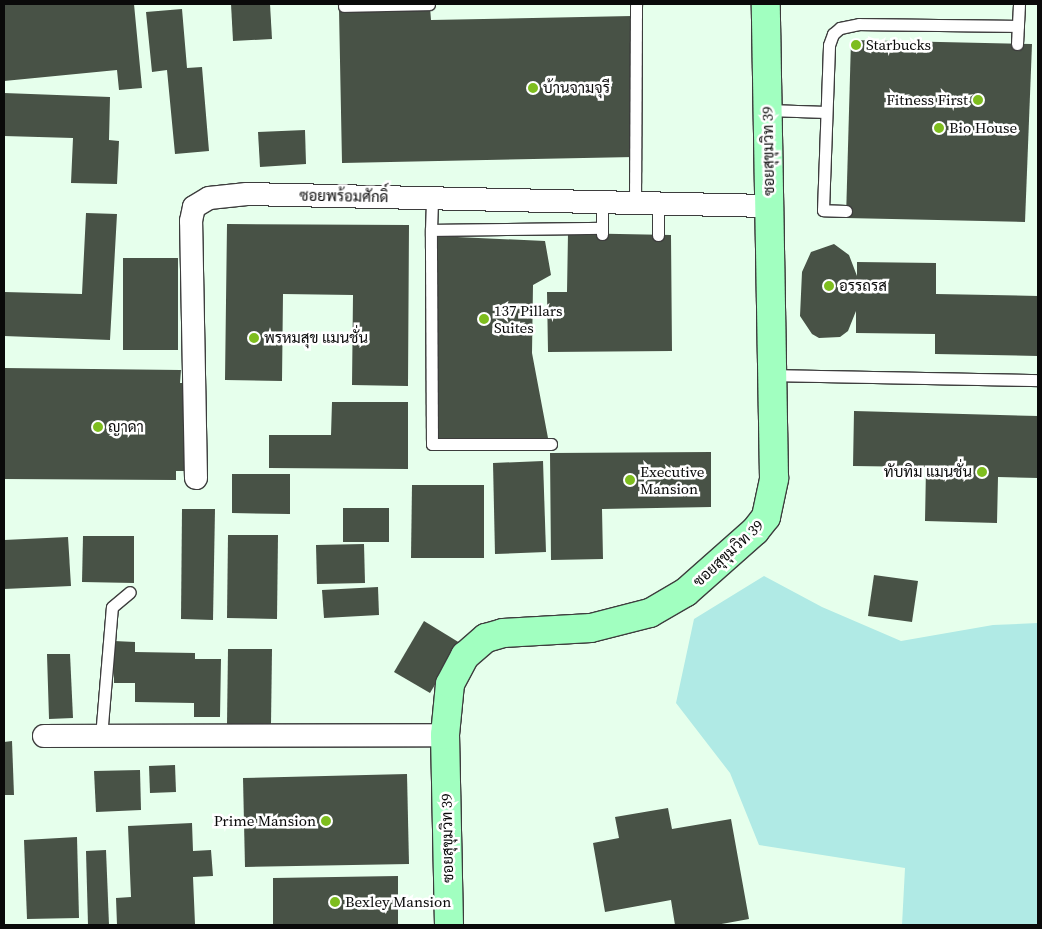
<!DOCTYPE html>
<html>
<head>
<meta charset="utf-8">
<style>
  body { margin:0 }
  #map { position:relative; width:1042px; height:929px; overflow:hidden; background:#e6ffec; font-family:"Source Serif 4",Sarabun,serif }
  div>[style] { position:absolute }
  [style*='--x'] { left:calc(var(--x)*1px); top:calc(var(--y)*1px); width:calc(var(--w)*1px); rotate:calc(var(--a)*1deg) }
  .green>* { inset:0; background:#b0eae5 }
  .building>* { inset:0; background:#485246 }
  .roads { filter:drop-shadow(1px 0 #3d3d3d) drop-shadow(-1px 0 #3d3d3d) drop-shadow(0 1px #3d3d3d) drop-shadow(0 -1px #3d3d3d) }
  .lane>* { height:11px; margin:-5.5px; padding:0 5.5px; transform-origin:5.5px; border-radius:5.5px; background:#fff }
  .street>* { height:22px; margin:-11px; padding:0 11px; transform-origin:11px; border-radius:11px; background:#fff }
  .secondary>* { height:28px; margin:-14px; padding:0 14px; transform-origin:14px; border-radius:14px; background:#a1ffc0 }
  .dots>* { width:14px; height:14px; translate:-50% -50%; box-sizing:border-box; border:2px solid #fff; border-radius:50% }
  span { translate:-50% -50%; white-space:nowrap; text-align:center; line-height:1.15; -webkit-text-stroke:5px #fff; paint-order:stroke }
  .poi-label { font-size:15px; color:#0a0a0a }
  .left { translate:0 -50%; text-align:left }
  .right { translate:-100% -50%; text-align:right }
  .street-label { font-size:15px; color:#0a0a0a }
  .frame { position:absolute; inset:0; border:5px solid #0a0a0a; pointer-events:none }
</style>
</head>
<body>
<div id="map">
  <div class="green">
    <div style="clip-path:polygon(764px 576px,822px 607px,901px 641px,993px 625px,1038px 623px,1038px 925px,902px 925px,905px 868px,759px 845px,730px 773px,676px 703px,694px 619px)"></div>
  </div>
  <div class="building">
    <div style="clip-path:polygon(4px 4px,134px 4px,142px 88px,119px 90px,117px 70px,4px 81px)"></div>
    <div style="clip-path:polygon(231px 4px,270px 4px,272px 39px,233px 41px)"></div>
    <div style="clip-path:polygon(430px 7px,431px 20px,632px 16px,634px 157px,342px 163px,339px 10px)"></div>
    <div style="clip-path:polygon(182px 9px,187px 68px,202px 67px,209px 151px,175px 154px,167px 70px,152px 72px,146px 12px)"></div>
    <div style="clip-path:polygon(851px 40px,1032px 44px,1025px 222px,846px 218px)"></div>
    <div style="clip-path:polygon(4px 93px,110px 97px,109px 140px,119px 141px,117px 184px,71px 183px,73px 138px,4px 136px)"></div>
    <div style="clip-path:polygon(305px 130px,306px 164px,260px 167px,258px 132px)"></div>
    <div style="clip-path:polygon(86px 213px,117px 214px,110px 340px,4px 336px,4px 292px,82px 294px)"></div>
    <div style="clip-path:polygon(227px 224px,409px 225px,408px 386px,352px 385px,353px 295px,283px 294px,282px 381px,225px 380px)"></div>
    <div style="clip-path:polygon(568px 233px,671px 235px,672px 351px,548px 352px,547px 292px,567px 292px)"></div>
    <div style="clip-path:polygon(436px 236px,545px 241px,551px 275px,533px 285px,532px 353px,548px 438px,437px 439px)"></div>
    <div style="clip-path:polygon(834px 244px,849px 255px,857px 276px,857px 262px,936px 263px,936px 294px,1038px 296px,1038px 356px,935px 354px,935px 334px,856px 333px,856px 311px,848px 331px,840px 337px,819px 338px,812px 334px,800px 316px,802px 272px,811px 252px)"></div>
    <div style="clip-path:polygon(123px 258px,178px 258px,178px 350px,123px 350px)"></div>
    <div style="clip-path:polygon(4px 368px,181px 370px,180px 383px,192px 383px,191px 471px,176px 471px,176px 480px,4px 479px)"></div>
    <div style="clip-path:polygon(332px 402px,408px 402px,408px 469px,269px 468px,269px 435px,331px 435px)"></div>
    <div style="clip-path:polygon(854px 411px,1038px 416px,1038px 478px,998px 477px,997px 523px,925px 521px,926px 467px,853px 466px)"></div>
    <div style="clip-path:polygon(711px 452px,711px 507px,602px 509px,603px 559px,551px 560px,550px 453px)"></div>
    <div style="clip-path:polygon(543px 461px,546px 552px,495px 554px,493px 463px)"></div>
    <div style="clip-path:polygon(232px 474px,290px 474px,290px 514px,232px 513px)"></div>
    <div style="clip-path:polygon(412px 485px,484px 485px,484px 558px,411px 558px)"></div>
    <div style="clip-path:polygon(343px 508px,389px 508px,389px 542px,343px 542px)"></div>
    <div style="clip-path:polygon(182px 509px,215px 509px,213px 620px,181px 619px)"></div>
    <div style="clip-path:polygon(228px 535px,278px 535px,277px 619px,227px 618px)"></div>
    <div style="clip-path:polygon(83px 536px,134px 536px,134px 583px,82px 582px)"></div>
    <div style="clip-path:polygon(68px 537px,71px 586px,4px 589px,4px 540px)"></div>
    <div style="clip-path:polygon(364px 544px,365px 583px,317px 584px,316px 545px)"></div>
    <div style="clip-path:polygon(874px 575px,918px 581px,912px 622px,868px 616px)"></div>
    <div style="clip-path:polygon(378px 587px,379px 615px,324px 618px,322px 590px)"></div>
    <div style="clip-path:polygon(424px 621px,460px 643px,430px 693px,394px 672px)"></div>
    <div style="clip-path:polygon(114px 641px,135px 642px,135px 652px,195px 653px,195px 659px,221px 659px,220px 717px,194px 717px,194px 703px,135px 702px,135px 683px,114px 683px)"></div>
    <div style="clip-path:polygon(228px 649px,272px 649px,271px 724px,227px 724px)"></div>
    <div style="clip-path:polygon(47px 654px,70px 654px,73px 718px,49px 719px)"></div>
    <div style="clip-path:polygon(12px 741px,14px 795px,4px 795px,4px 742px)"></div>
    <div style="clip-path:polygon(175px 765px,176px 792px,150px 793px,149px 766px)"></div>
    <div style="clip-path:polygon(140px 770px,141px 810px,96px 812px,94px 771px)"></div>
    <div style="clip-path:polygon(407px 774px,409px 864px,245px 867px,243px 778px)"></div>
    <div style="clip-path:polygon(668px 808px,672px 829px,731px 819px,749px 919px,716px 925px,675px 925px,671px 900px,605px 912px,593px 843px,619px 838px,615px 817px)"></div>
    <div style="clip-path:polygon(192px 823px,193px 851px,211px 850px,213px 876px,193px 877px,195px 924px,117px 925px,116px 898px,131px 897px,128px 826px)"></div>
    <div style="clip-path:polygon(77px 837px,79px 918px,27px 919px,24px 840px)"></div>
    <div style="clip-path:polygon(106px 850px,109px 925px,88px 925px,86px 851px)"></div>
    <div style="clip-path:polygon(398px 876px,398px 925px,273px 925px,273px 878px)"></div>
  </div>
  <div class="roads">
    <div class="lane">
      <div style="--x:344;--y:6;--w:85;--a:-1.3"></div>
      <div style="--x:1017;--y:44;--w:40;--a:-87.1"></div>
      <div style="--x:768;--y:110;--w:58;--a:2"></div>
      <div style="--x:635;--y:203;--w:199;--a:-89.7"></div>
      <div style="--x:846;--y:211;--w:23;--a:-178"></div>
      <div style="--x:823;--y:210;--w:165;--a:-87.9"></div>
      <div style="--x:829;--y:45;--w:12;--a:-70"></div>
      <div style="--x:833;--y:34;--w:9;--a:-41"></div>
      <div style="--x:840;--y:28;--w:19;--a:-12"></div>
      <div style="--x:859;--y:24;--w:159;--a:0.7"></div>
      <div style="--x:431;--y:230;--w:32;--a:-88"></div>
      <div style="--x:602;--y:234;--w:32;--a:-90"></div>
      <div style="--x:658;--y:235;--w:32;--a:-90"></div>
      <div style="--x:773;--y:375;--w:265;--a:1.1"></div>
      <div style="--x:551;--y:444;--w:119;--a:180"></div>
      <div style="--x:432;--y:444;--w:214;--a:-90.3"></div>
      <div style="--x:431;--y:230;--w:171;--a:-0.7"></div>
      <div style="--x:101;--y:737;--w:130;--a:-85.2"></div>
      <div style="--x:112;--y:607;--w:23;--a:-40"></div>
    </div>
    <div class="street">
      <div style="--x:196;--y:478;--w:257;--a:-91.1"></div>
      <div style="--x:191;--y:221;--w:14;--a:-78"></div>
      <div style="--x:194;--y:207;--w:17;--a:-31"></div>
      <div style="--x:209;--y:198;--w:38;--a:-6"></div>
      <div style="--x:247;--y:194;--w:522;--a:1.32"></div>
      <div style="--x:44;--y:736;--w:401;--a:-0.1"></div>
    </div>
    <div class="secondary">
      <div style="--x:449;--y:925;--w:190;--a:-91.2"></div>
      <div style="--x:445;--y:735;--w:51;--a:-84.4"></div>
      <div style="--x:450;--y:684;--w:32;--a:-62"></div>
      <div style="--x:465;--y:656;--w:28;--a:-41"></div>
      <div style="--x:486;--y:638;--w:18;--a:-16"></div>
      <div style="--x:503;--y:633;--w:88;--a:-3.3"></div>
      <div style="--x:591;--y:628;--w:61;--a:-14.3"></div>
      <div style="--x:650;--y:613;--w:42;--a:-30.3"></div>
      <div style="--x:686;--y:592;--w:92;--a:-41.5"></div>
      <div style="--x:755;--y:531;--w:18;--a:-52"></div>
      <div style="--x:766;--y:517;--w:40;--a:-78"></div>
      <div style="--x:774;--y:478;--w:474;--a:-91"></div>
    </div>
  </div>
  <div class="dots">
    <div style="left:856px;top:45px;background:#7ebd1e"></div>
    <div style="left:533px;top:88px;background:#7ebd1e"></div>
    <div style="left:978px;top:100px;background:#7ebd1e"></div>
    <div style="left:939px;top:128px;background:#7ebd1e"></div>
    <div style="left:829px;top:286px;background:#7ebd1e"></div>
    <div style="left:484px;top:319px;background:#7ebd1e"></div>
    <div style="left:254px;top:338px;background:#7ebd1e"></div>
    <div style="left:98px;top:427px;background:#7ebd1e"></div>
    <div style="left:982px;top:472px;background:#7ebd1e"></div>
    <div style="left:630px;top:480px;background:#7ebd1e"></div>
    <div style="left:326px;top:821px;background:#7ebd1e"></div>
    <div style="left:335px;top:902px;background:#7ebd1e"></div>
  </div>
  <div class="poi-label">
    <span class="left" style="left:866px;top:45px">Starbucks</span>
    <span class="left" style="left:543px;top:88px">บ้านจามจุรี</span>
    <span class="right" style="left:968px;top:100px">Fitness First</span>
    <span class="left" style="left:949px;top:128px">Bio House</span>
    <span class="left" style="left:839px;top:286px">อรรถรส</span>
    <span class="left" style="left:494px;top:319px">137 Pillars<br>Suites</span>
    <span class="left" style="left:264px;top:338px">พรหมสุข แมนชั่น</span>
    <span class="left" style="left:108px;top:427px">ญาดา</span>
    <span class="left" style="left:640px;top:480px">Executive<br>Mansion</span>
    <span class="right" style="left:972px;top:472px">ทับทิม แมนชั่น</span>
    <span class="right" style="left:316px;top:821px">Prime Mansion</span>
    <span class="left" style="left:345px;top:902px">Bexley Mansion</span>
  </div>
  <div class="street-label">
    <span style="left:768px;top:151px;rotate:-91deg">ซอยสุขุมวิท 39</span>
    <span style="left:344px;top:196px;rotate:1deg">ซอยพร้อมศักดิ์</span>
    <span style="left:728px;top:553px;rotate:-43deg">ซอยสุขุมวิท 39</span>
    <span style="left:447px;top:838px;rotate:-91deg">ซอยสุขุมวิท 39</span>
  </div>
  <div class="frame"></div>
</div>
</body>
</html>
